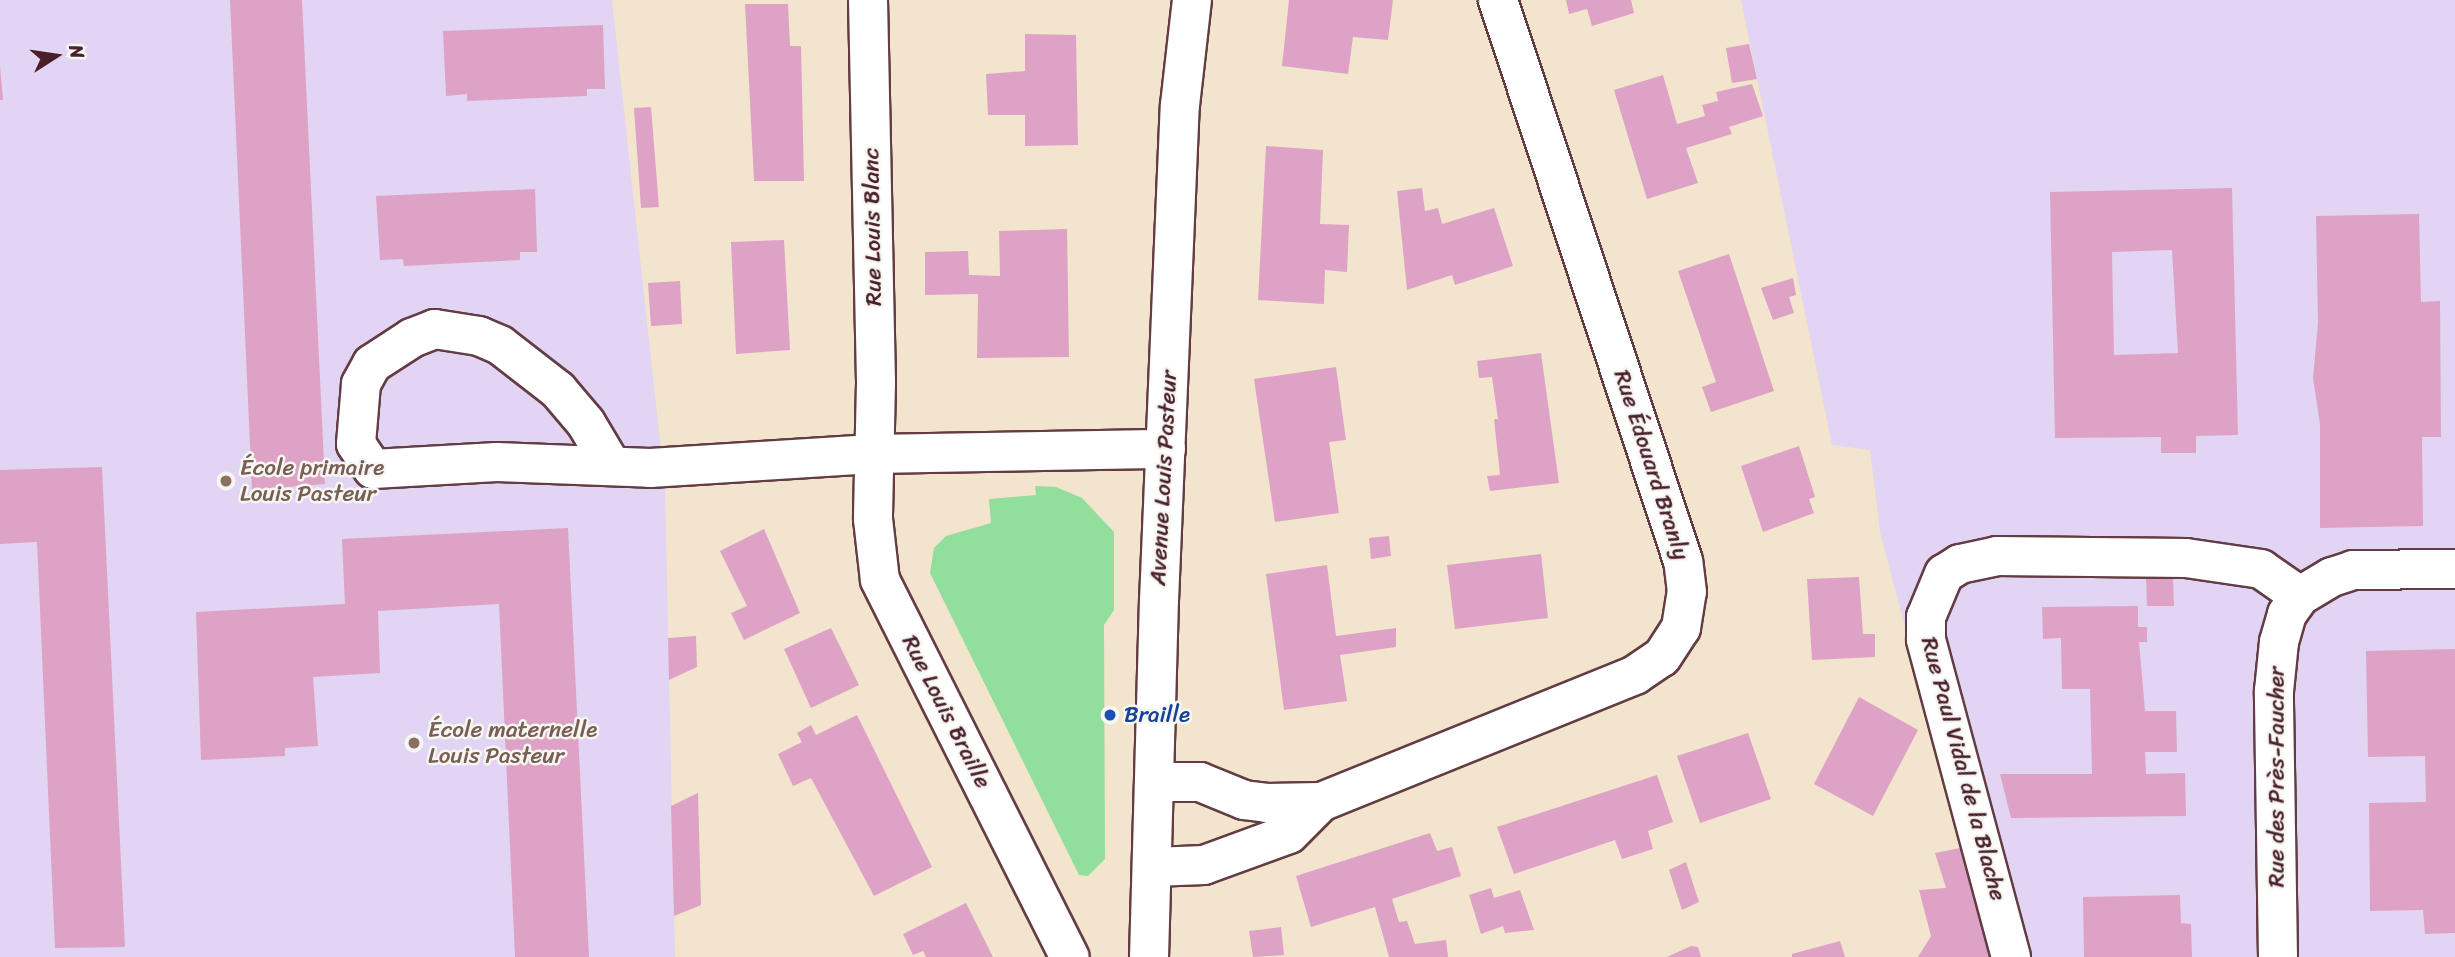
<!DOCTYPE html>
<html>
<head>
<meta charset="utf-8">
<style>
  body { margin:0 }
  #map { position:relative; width:2455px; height:957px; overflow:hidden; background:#f3e4ce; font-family:Sriracha,sans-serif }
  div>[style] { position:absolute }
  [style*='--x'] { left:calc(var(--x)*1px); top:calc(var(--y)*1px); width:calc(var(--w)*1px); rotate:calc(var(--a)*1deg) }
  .built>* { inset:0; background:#e2d4f3 }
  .green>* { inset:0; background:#92de9c }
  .building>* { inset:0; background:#dda2c6 }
  .roads { filter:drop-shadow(2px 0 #633d43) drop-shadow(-2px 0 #633d43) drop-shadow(0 2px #633d43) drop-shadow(0 -2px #633d43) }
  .minor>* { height:38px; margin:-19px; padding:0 19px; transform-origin:19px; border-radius:19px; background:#fff }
  .major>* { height:38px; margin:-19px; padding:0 19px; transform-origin:19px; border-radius:19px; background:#fff }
  .dots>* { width:19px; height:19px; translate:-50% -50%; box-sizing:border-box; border:4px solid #f6f6f2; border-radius:50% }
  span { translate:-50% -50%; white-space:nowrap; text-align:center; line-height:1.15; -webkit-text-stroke:5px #f6f6f2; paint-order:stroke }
  .street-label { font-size:23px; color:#4a1f2b }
  .education-label { font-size:23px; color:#785e54 }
  .left { translate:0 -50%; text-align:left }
  .transit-label { font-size:23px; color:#164399 }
  .north { position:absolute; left:21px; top:21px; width:70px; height:70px; -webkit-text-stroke:5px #f6f6f2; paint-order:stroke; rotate:78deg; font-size:19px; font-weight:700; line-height:28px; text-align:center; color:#4a1f2b }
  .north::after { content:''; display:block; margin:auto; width:24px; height:32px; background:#4a1f2b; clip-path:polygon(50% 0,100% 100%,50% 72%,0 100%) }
</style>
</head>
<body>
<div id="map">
  <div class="built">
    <div style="clip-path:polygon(0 0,612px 0,665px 487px,675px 957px,0 957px)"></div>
    <div style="clip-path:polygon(1741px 0,2455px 0,2455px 957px,1992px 957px,1880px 532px,1870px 450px,1832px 445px)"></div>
  </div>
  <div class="green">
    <div style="clip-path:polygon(1035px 486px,1056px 487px,1082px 498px,1114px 532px,1114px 610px,1104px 625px,1105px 859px,1088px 876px,1079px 875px,930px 573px,934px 548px,946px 536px,991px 523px,989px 499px,1036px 495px)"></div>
  </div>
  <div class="building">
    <div style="clip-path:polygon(230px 0,302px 0,325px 484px,252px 490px)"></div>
    <div style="clip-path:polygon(1289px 0,1393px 0,1388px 40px,1353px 37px,1348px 74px,1282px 66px)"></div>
    <div style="clip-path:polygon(1566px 0,1631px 0,1634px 13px,1592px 26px,1587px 9px,1569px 14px)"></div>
    <div style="clip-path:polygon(745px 4px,788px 4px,790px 46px,801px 46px,804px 181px,754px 181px)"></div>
    <div style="clip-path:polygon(603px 25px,605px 89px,587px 89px,587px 96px,467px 101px,467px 94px,446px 96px,443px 31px)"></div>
    <div style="clip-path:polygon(1025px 34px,1076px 35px,1078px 145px,1025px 146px,1025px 115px,988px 115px,986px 74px,1025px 71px)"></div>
    <div style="clip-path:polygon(1749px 44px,1757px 79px,1732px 83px,1726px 48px)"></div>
    <div style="clip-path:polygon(0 66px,3px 100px,0 100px)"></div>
    <div style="clip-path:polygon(1663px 75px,1677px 124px,1705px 116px,1702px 105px,1718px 101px,1716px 92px,1752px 84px,1763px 116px,1729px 127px,1732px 134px,1686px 148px,1698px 183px,1647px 199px,1614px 90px)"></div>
    <div style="clip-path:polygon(651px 107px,659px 207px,641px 208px,634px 108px)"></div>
    <div style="clip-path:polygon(1266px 146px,1323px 150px,1320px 224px,1349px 225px,1347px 272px,1325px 270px,1324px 304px,1258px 300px)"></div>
    <div style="clip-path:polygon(1422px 188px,1425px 211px,1438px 208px,1442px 224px,1494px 208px,1513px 266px,1455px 285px,1452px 275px,1407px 290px,1397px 191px)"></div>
    <div style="clip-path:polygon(evenodd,2232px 188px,2238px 435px,2196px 436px,2196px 453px,2161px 453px,2161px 437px,2055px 438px,2050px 192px,2232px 188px,2172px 250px,2178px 353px,2114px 355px,2112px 252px,2172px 250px)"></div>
    <div style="clip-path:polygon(535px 189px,537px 252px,520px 252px,520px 260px,404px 266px,403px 259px,380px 260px,376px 196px)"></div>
    <div style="clip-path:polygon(2419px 214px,2421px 302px,2440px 301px,2441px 437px,2422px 437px,2423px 526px,2320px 528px,2320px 424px,2313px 378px,2318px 323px,2316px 216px)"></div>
    <div style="clip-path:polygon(1067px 229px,1069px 357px,977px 358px,978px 294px,925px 295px,925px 252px,968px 251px,969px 275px,1000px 276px,999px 231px)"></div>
    <div style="clip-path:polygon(784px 240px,790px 350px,736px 354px,731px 242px)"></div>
    <div style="clip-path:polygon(1729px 254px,1774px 391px,1711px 412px,1702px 387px,1716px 382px,1678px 271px)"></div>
    <div style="clip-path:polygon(1793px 278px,1796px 295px,1789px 297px,1794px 313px,1773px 320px,1761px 288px)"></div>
    <div style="clip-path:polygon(680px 281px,682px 324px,651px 326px,648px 283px)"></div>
    <div style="clip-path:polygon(1541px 353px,1559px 483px,1490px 491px,1487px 476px,1500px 475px,1494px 419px,1498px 419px,1492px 377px,1479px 378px,1477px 361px)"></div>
    <div style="clip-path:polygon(1336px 367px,1346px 440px,1329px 442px,1339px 513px,1275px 522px,1254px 379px)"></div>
    <div style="clip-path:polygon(1799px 446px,1815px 497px,1809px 499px,1814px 513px,1763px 532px,1741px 466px)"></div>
    <div style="clip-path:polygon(102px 467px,125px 947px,55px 948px,37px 542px,0 544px,0 470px)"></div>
    <div style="clip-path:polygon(568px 528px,589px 957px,515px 957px,499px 604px,378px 611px,380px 673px,313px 677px,318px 746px,285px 748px,285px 756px,201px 760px,196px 612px,345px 604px,342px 539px)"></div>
    <div style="clip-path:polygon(764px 529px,800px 613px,744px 640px,731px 613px,747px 606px,720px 551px)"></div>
    <div style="clip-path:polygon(1389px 536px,1391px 556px,1371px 559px,1369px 538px)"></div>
    <div style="clip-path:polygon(1541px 554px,1548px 618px,1455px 629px,1447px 565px)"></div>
    <div style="clip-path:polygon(1327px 565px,1336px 636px,1396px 628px,1396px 647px,1340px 655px,1347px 701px,1284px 710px,1266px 574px)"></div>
    <div style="clip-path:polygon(1859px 577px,1863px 634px,1875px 634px,1875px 657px,1812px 660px,1807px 579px)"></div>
    <div style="clip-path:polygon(2173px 577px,2174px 606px,2147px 606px,2146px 578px)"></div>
    <div style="clip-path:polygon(2138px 606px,2138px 627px,2147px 627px,2147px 642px,2139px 642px,2145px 711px,2176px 711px,2177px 752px,2145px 752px,2146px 774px,2185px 773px,2186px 816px,2011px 818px,2000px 774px,2092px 774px,2090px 689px,2062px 689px,2061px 638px,2043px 639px,2042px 607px)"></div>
    <div style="clip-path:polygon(831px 628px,859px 685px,811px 708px,784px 649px)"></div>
    <div style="clip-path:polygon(696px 636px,697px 667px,669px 680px,668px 638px)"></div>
    <div style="clip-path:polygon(2455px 649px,2455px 933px,2425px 934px,2423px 910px,2370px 911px,2369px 803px,2426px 802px,2425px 756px,2368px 757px,2366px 651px)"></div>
    <div style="clip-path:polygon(1859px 697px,1918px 730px,1873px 816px,1814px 784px)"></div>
    <div style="clip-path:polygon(857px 715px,932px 867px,874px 896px,811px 778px,793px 786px,778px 754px,802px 742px,797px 733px,811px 725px,816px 735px)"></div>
    <div style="clip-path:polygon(1748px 733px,1771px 799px,1700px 823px,1677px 756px)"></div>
    <div style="clip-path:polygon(1657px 775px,1673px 822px,1648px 831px,1653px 849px,1622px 859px,1615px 840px,1514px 874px,1497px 827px)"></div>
    <div style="clip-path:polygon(698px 793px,701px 905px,674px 916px,671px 806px)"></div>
    <div style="clip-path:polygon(1430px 833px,1437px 851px,1452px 847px,1461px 876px,1392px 899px,1399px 922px,1407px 921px,1415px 944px,1446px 940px,1448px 957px,1389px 957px,1375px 907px,1311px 927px,1296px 876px)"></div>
    <div style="clip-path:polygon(1960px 848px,1992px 957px,1918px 957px,1931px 936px,1919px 890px,1946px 888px,1935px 853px)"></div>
    <div style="clip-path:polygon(1686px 862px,1699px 902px,1682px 910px,1669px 870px)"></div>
    <div style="clip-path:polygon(1491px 888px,1494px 898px,1520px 890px,1534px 930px,1505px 933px,1503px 926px,1481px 934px,1469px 895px)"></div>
    <div style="clip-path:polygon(2180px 895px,2181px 923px,2191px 924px,2192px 957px,2084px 957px,2083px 897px)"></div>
    <div style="clip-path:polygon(966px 903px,993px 957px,926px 957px,923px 951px,913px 955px,903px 934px)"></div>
    <div style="clip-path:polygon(1281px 927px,1284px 955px,1253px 957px,1249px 931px)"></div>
    <div style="clip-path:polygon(1840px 941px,1845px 957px,1792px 957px,1792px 954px)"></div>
    <div style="clip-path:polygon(1691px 946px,1698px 947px,1701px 957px,1667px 957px)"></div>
  </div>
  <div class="roads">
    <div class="minor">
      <div style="--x:868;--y:0;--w:383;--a:88.8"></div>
      <div style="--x:876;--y:383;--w:136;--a:91.3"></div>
      <div style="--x:873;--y:519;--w:61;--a:83.5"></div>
      <div style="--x:880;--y:580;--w:422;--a:63.3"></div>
      <div style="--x:611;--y:465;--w:49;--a:-120.8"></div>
      <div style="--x:586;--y:423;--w:43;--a:-130.3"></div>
      <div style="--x:558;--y:390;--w:73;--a:-142.2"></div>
      <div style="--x:500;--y:345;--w:23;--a:-157"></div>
      <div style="--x:479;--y:336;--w:45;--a:-171"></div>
      <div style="--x:435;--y:329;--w:25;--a:159"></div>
      <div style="--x:412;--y:338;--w:48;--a:147"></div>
      <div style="--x:372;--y:364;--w:23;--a:119"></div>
      <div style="--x:361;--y:384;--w:60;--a:94.8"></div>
      <div style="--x:356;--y:444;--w:30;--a:56"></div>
      <div style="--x:373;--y:469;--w:124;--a:-3.2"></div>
      <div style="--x:497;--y:462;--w:153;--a:2.2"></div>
      <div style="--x:650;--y:468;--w:223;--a:-3.6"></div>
      <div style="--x:873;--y:454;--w:293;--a:-1"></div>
      <div style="--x:1154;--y:782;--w:46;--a:0"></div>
      <div style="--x:1200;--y:782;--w:48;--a:22.2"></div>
      <div style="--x:1244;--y:800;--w:23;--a:7"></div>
      <div style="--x:1267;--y:803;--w:54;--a:-1.1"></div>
      <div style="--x:1153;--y:867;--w:51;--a:-2.2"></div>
      <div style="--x:1204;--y:865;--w:90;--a:-20"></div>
      <div style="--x:1289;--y:834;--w:45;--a:-45"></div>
      <div style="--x:1321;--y:802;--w:339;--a:-22"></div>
      <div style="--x:1635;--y:675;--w:32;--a:-34"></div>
      <div style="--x:1662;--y:657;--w:35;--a:-57"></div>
      <div style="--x:1681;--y:628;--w:36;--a:-81"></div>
      <div style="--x:1687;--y:592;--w:31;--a:-97"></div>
      <div style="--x:1683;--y:561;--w:591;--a:-108.25"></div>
      <div style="--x:2011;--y:957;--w:329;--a:-105"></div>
      <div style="--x:1926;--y:639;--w:22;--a:-90"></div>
      <div style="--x:1926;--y:617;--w:47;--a:-67.3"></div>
      <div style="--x:1944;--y:574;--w:19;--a:-32"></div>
      <div style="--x:1960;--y:564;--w:38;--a:-12"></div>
      <div style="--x:1997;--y:556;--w:189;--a:0.6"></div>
      <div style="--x:2186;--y:558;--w:76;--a:8.3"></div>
      <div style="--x:2261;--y:569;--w:47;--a:34.7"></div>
      <div style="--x:2278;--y:957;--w:266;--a:-90.9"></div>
      <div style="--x:2274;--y:691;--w:49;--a:-84.2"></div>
      <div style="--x:2279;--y:642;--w:29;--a:-74"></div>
      <div style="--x:2287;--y:614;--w:22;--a:-54"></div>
      <div style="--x:2300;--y:596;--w:37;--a:-31"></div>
      <div style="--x:2332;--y:577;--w:22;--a:-18"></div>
      <div style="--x:2353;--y:570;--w:102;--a:-0.6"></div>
    </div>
    <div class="major">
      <div style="--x:1149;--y:957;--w:356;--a:-88.4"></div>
      <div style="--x:1159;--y:601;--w:496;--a:-87.6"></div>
      <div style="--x:1180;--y:105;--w:106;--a:-83.5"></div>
    </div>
  </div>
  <div class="dots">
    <div style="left:226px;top:481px;background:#8d6e63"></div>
    <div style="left:1110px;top:715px;background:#1a4fb4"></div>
    <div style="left:414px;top:743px;background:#8d6e63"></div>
  </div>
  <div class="street-label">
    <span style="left:873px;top:227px;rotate:-91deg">Rue Louis Blanc</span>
    <span style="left:1651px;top:465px;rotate:72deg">Rue Édouard Branly</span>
    <span style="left:1164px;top:478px;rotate:-87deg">Avenue Louis Pasteur</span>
    <span style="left:946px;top:712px;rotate:63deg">Rue Louis Braille</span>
    <span style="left:1963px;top:769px;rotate:75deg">Rue Paul Vidal de la Blache</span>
    <span style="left:2277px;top:777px;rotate:-90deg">Rue des Près-Faucher</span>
  </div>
  <div class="education-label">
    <span class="left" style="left:240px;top:481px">École primaire<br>Louis Pasteur</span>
    <span class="left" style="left:428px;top:743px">École maternelle<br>Louis Pasteur</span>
  </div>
  <div class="transit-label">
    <span class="left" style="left:1124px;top:715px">Braille</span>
  </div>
  <div class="north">N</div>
</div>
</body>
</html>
